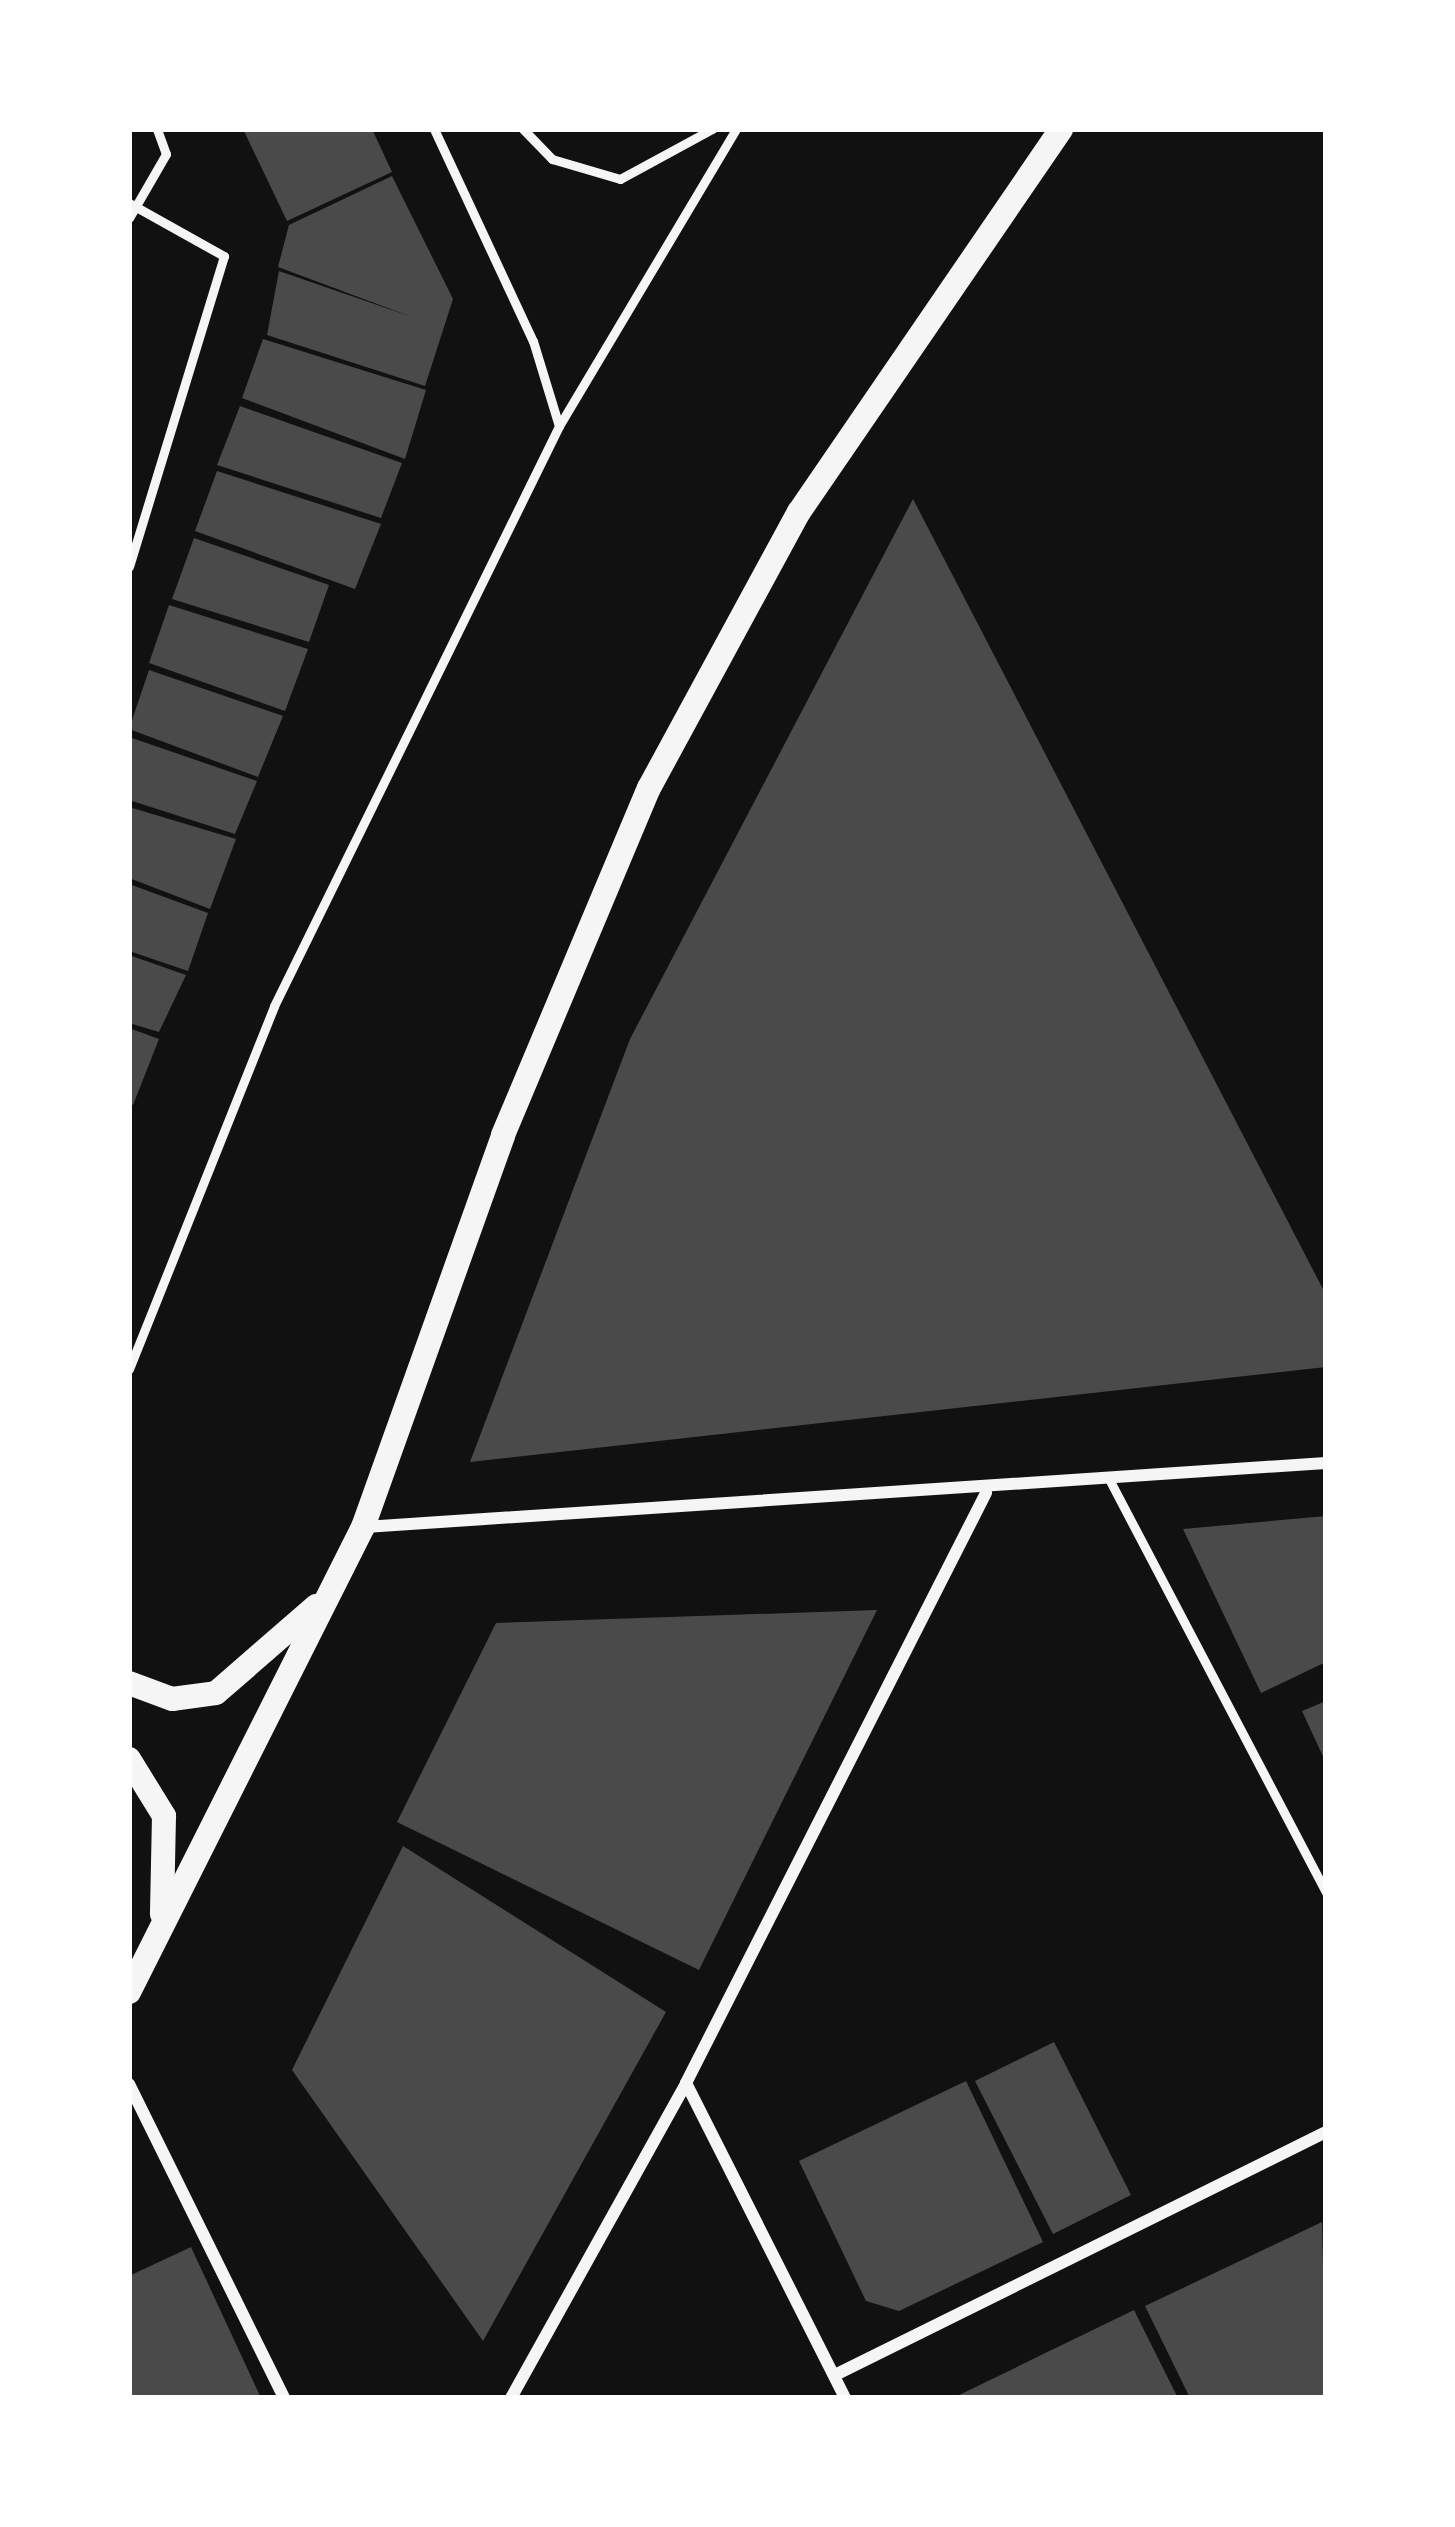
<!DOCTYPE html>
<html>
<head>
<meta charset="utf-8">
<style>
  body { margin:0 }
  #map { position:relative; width:1455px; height:2527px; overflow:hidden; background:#111; font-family:"Sofia Sans Condensed",sans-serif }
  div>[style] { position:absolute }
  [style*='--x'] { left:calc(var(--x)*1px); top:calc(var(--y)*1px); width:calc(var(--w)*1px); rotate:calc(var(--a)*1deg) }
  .building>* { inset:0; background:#4a4a4a }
  .service>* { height:9px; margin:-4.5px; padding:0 4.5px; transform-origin:4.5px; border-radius:4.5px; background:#f5f5f5 }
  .minor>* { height:12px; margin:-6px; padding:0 6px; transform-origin:6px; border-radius:6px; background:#f5f5f5 }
  .secondary>* { height:24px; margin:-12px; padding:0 12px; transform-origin:12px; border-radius:12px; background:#f5f5f5 }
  span { translate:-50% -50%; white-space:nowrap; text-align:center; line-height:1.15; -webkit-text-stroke:10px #fff; paint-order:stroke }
  .frame { position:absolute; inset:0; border:132px solid #fff; pointer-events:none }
</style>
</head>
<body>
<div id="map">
  <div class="building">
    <div style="clip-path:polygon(243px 129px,372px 129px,392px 172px,287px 221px)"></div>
    <div style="clip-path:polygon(392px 176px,453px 299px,425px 386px,267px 335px,279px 271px,412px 317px,278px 267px,289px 225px)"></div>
    <div style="clip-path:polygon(263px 339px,426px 390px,405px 459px,242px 398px)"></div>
    <div style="clip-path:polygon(240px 406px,402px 463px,381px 518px,217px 465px)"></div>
    <div style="clip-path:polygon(217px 471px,381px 524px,355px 589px,195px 531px)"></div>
    <div style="clip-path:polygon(913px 499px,1326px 1295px,1326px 1367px,470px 1462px,630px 1039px)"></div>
    <div style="clip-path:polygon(194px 538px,329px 585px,309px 642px,172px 599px)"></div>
    <div style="clip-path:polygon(169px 605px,308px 649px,285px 711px,149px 663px)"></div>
    <div style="clip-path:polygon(149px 670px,283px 716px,258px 777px,129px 729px)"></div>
    <div style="clip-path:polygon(129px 737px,257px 781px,235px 834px,129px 800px)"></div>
    <div style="clip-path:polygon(129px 807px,236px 839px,210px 909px,129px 878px)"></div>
    <div style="clip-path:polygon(129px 884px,208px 913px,188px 971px,129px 951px)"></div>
    <div style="clip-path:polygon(129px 955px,186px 975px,159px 1032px,129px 1023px)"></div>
    <div style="clip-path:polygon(129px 1028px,159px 1039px,133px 1105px,129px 1104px)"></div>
    <div style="clip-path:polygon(1326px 1516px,1326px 1662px,1261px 1693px,1183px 1529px)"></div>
    <div style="clip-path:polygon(877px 1610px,699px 1970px,397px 1822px,496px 1623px)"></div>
    <div style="clip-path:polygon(1326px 1701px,1326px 1763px,1302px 1711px)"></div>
    <div style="clip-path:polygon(403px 1846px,666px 2012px,483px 2341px,292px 2070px)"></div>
    <div style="clip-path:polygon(1054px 2042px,1131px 2195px,1053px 2234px,975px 2081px)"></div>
    <div style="clip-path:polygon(966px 2081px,1043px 2242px,899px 2311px,866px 2301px,799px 2161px)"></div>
    <div style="clip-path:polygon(1322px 2222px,1326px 2398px,1190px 2398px,1145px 2306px)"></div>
    <div style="clip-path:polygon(191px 2247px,261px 2398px,129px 2398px,129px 2276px)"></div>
    <div style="clip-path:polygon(1134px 2310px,1178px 2398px,953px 2398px)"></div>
  </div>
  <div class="service">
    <div style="--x:434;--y:129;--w:234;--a:65"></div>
    <div style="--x:533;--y:341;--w:89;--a:73"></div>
    <div style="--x:523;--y:129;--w:42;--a:46"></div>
    <div style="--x:552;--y:159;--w:71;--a:16.4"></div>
    <div style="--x:620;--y:179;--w:105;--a:-28.5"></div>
    <div style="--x:129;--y:203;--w:109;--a:29.2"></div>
    <div style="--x:224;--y:256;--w:325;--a:107"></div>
    <div style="--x:129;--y:218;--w:74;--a:-60"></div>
    <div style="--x:166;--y:154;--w:27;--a:-110"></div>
    <div style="--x:129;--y:1369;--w:391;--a:-68.2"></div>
    <div style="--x:274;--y:1006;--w:646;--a:-63.83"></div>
    <div style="--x:559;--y:426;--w:346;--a:-59.2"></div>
    <div style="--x:1109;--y:1479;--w:467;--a:62.3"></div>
  </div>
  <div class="minor">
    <div style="--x:365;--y:1527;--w:963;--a:-3.81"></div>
    <div style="--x:686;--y:2083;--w:353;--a:63.2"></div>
    <div style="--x:129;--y:2084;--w:350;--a:63.7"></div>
    <div style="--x:835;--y:2375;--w:548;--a:-26.33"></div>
    <div style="--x:511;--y:2398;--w:360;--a:-60.9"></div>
    <div style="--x:686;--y:2083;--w:662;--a:-63.05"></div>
  </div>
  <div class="secondary">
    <div style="--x:129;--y:1683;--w:46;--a:20.4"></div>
    <div style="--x:172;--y:1699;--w:44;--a:-7.8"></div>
    <div style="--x:216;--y:1693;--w:133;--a:-41"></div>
    <div style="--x:129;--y:1759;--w:67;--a:58.4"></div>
    <div style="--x:164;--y:1816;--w:98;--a:91.2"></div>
    <div style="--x:129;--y:1992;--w:521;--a:-63.29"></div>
    <div style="--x:363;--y:1527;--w:416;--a:-70.3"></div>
    <div style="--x:503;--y:1135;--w:376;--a:-67.2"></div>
    <div style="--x:649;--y:788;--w:314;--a:-61.5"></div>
    <div style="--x:799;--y:512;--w:464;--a:-55.6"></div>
  </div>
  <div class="frame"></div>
</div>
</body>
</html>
